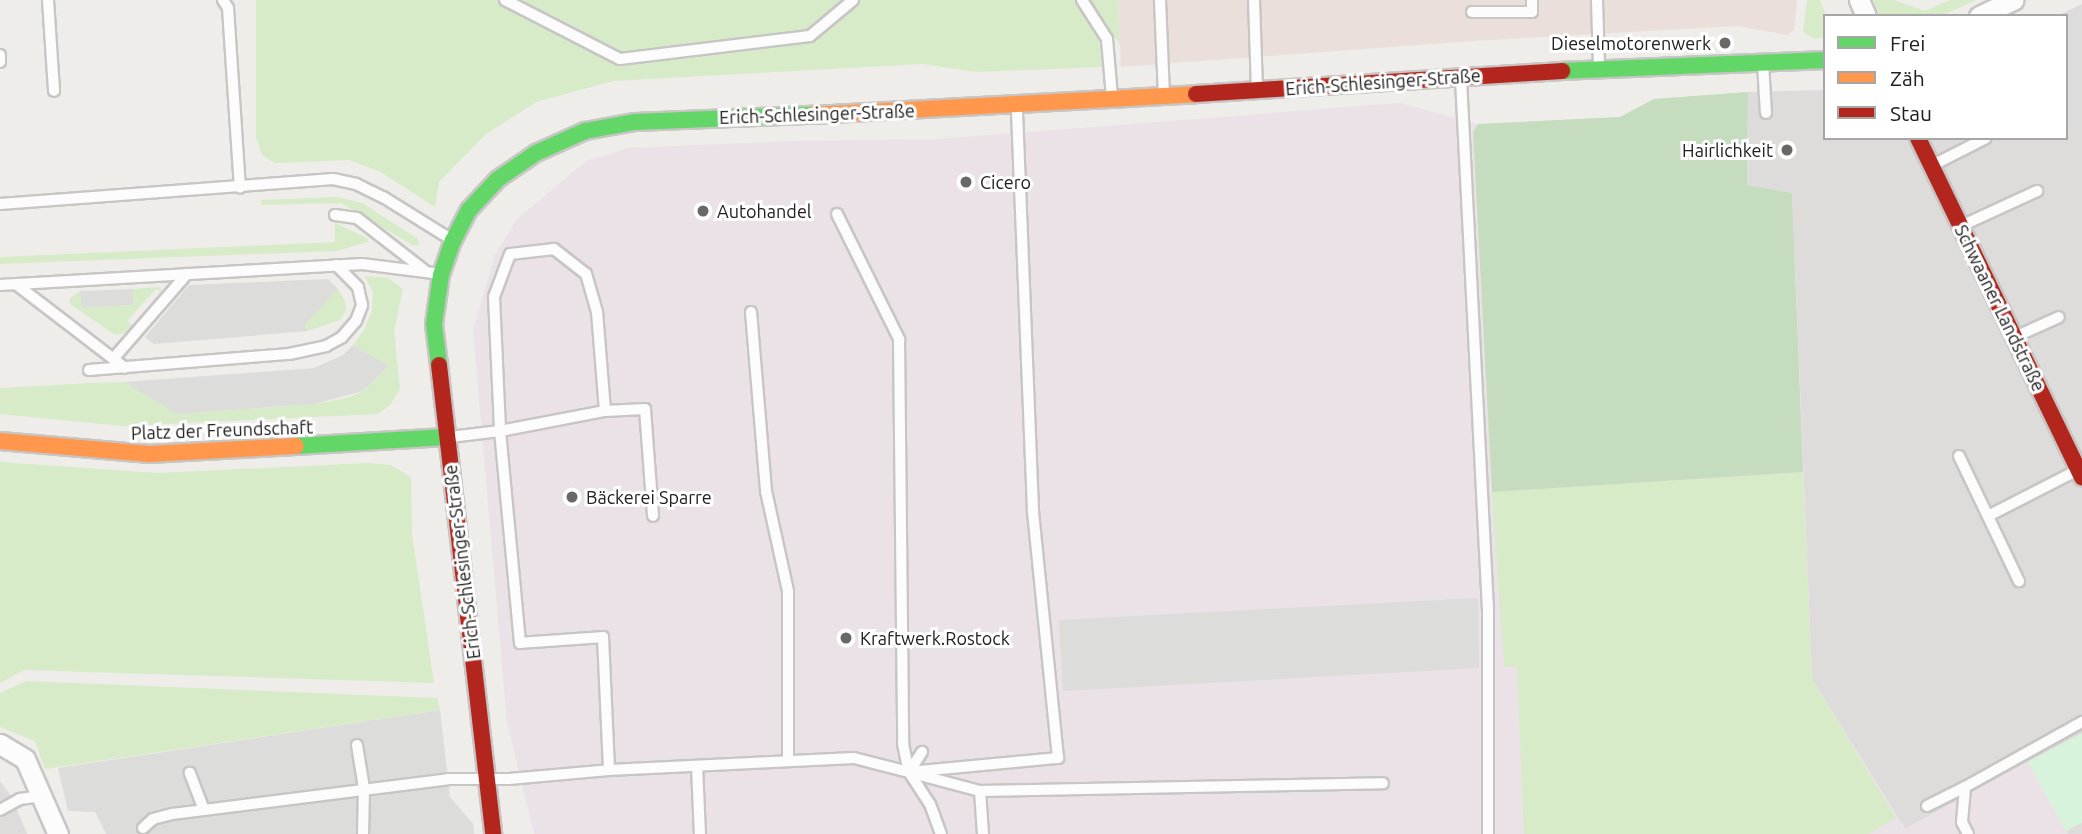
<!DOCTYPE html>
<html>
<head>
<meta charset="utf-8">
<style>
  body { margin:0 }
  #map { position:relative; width:2082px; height:834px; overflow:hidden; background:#eeede9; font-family:Ubuntu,sans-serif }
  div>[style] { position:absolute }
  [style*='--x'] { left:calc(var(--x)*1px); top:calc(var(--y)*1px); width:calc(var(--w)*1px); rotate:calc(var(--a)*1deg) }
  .residential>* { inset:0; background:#dddcda }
  .commercial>* { inset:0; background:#ebdfdb }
  .industrial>* { inset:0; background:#ebe2e7 }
  .religious>* { inset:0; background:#dcdcda }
  .grass>* { inset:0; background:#d7ebc9 }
  .forest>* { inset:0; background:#c6dcbf }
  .park>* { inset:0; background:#d8f3db }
  .roads { filter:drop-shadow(2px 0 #c7c6c5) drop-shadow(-2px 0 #c7c6c5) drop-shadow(0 2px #c7c6c5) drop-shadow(0 -2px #c7c6c5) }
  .lane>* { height:10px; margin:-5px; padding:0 5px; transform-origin:5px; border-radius:5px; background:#fcfcfc }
  .street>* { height:19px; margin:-9.5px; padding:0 9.5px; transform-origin:9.5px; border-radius:9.5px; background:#fcfcfc }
  .fast>* { height:16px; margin:-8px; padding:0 8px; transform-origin:8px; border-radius:8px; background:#63d668 }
  .slow>* { height:16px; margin:-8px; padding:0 8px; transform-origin:8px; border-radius:8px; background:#ff974d }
  .jam>* { height:16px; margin:-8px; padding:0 8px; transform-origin:8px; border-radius:8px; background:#b3261e }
  .dots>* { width:19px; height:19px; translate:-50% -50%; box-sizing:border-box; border:4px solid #fff; border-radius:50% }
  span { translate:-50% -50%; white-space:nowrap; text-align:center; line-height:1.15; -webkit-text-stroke:6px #fff; paint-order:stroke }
  .poi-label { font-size:18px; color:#202020 }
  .right { translate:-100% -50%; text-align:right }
  .left { translate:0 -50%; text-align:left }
  .street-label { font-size:18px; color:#202020 }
  .legend { position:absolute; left:1823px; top:14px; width:245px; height:126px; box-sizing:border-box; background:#fff; border:2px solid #a6a6a6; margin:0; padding:9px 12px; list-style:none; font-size:21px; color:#202020 }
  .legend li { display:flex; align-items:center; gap:14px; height:35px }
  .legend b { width:35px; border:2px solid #a6a6a6 }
</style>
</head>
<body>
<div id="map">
  <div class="residential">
    <div style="clip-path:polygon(2082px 4px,2082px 834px,2068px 834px,2028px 762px,1905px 829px,1812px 679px,1792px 194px,1747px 186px,1748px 92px,1825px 90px,1825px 138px,2066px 138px,2066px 16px,2057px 16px)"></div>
    <div style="clip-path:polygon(0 781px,12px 797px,27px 834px,0 834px)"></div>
  </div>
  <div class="commercial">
    <div style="clip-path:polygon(1118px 0,1797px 0,1794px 30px,1787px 35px,1737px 26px,1473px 41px,1121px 67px)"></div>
  </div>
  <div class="industrial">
    <div style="clip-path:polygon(1748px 92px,1747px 185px,1792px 193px,1812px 679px,1905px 829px,2028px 762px,2068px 834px,534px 834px,507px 723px,473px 330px,495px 255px,517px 219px,586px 161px,628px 148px,794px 141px,937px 139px,1400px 103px,1478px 124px,1620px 117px,1654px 99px)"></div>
  </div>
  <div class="religious">
    <div style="clip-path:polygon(328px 279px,338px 289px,306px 327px,308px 331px,154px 344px,145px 337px,189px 285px)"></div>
    <div style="clip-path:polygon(133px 289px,134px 305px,81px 308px,80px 291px)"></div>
    <div style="clip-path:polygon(353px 345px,390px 365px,363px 391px,314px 404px,176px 414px,124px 382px,314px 368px,343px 355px)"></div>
    <div style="clip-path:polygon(1478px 598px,1479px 668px,1063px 691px,1059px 620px)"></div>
    <div style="clip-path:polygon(440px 710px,450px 797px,473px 824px,474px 834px,106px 834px,95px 812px,68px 811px,58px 768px)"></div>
  </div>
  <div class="grass">
    <div style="clip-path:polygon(256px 0,1118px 0,1120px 45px,1096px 10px,1087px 17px,1101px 46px,1102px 67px,977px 72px,923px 64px,613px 81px,536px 102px,485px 135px,439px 182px,435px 207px,379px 171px,349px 160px,275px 163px,263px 156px,256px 138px)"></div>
    <div style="clip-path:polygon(1807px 0,1820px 0,1826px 16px,1824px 37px,1815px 39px,1803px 32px)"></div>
    <div style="clip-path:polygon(1873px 0,1894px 0,1925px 11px,1950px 0,1976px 0,1941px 16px,1880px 16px)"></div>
    <div style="clip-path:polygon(338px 197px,362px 203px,418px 239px,419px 245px,414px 246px,341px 203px,261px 205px,261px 200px)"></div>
    <div style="clip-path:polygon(335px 223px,367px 238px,368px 242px,336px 251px,0 264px,0 257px,335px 242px)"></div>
    <div style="clip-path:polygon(365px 276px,388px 278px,403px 289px,394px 331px,400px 389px,391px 404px,378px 414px,123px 426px,0 414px,0 388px,90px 383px,124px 382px,177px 414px,314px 404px,347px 398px,364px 391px,389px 366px,353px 345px,364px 330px,372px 311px,373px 293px)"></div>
    <div style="clip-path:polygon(160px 287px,162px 292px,156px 289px,127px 321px,133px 326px,125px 333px,115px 335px,70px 304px,69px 299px,80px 291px,82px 308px,133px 305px,133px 289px)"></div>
    <div style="clip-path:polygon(338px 289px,345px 301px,346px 310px,340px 320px,308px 331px,305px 324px)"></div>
    <div style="clip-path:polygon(0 462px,157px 473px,369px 463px,391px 465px,411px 477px,412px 534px,434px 683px,24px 670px,0 683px)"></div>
    <div style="clip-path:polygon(1803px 472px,1812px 679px,1896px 818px,1869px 834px,1524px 834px,1517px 666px,1504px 667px,1492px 492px)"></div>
    <div style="clip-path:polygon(26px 681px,437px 698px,440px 710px,45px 769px,35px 741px,0 727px,0 693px)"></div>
  </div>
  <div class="forest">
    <div style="clip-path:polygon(1748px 92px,1747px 185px,1792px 193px,1803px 472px,1492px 492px,1473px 132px,1478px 124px,1620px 117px,1654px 99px)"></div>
  </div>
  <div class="park">
    <div style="clip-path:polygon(2082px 733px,2082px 823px,2066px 831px,2028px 762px)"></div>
  </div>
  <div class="roads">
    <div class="lane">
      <div style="--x:48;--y:0;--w:91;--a:86.2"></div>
      <div style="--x:223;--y:0;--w:9;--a:58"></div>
      <div style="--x:228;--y:8;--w:180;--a:86.2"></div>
      <div style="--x:505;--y:0;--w:129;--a:27.2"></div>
      <div style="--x:620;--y:59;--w:191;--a:-6.9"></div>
      <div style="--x:810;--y:36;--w:56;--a:-39.9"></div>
      <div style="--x:1082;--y:0;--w:46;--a:57.3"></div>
      <div style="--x:1107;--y:39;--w:58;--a:85.1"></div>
      <div style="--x:1160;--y:0;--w:94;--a:87.6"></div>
      <div style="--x:1254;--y:0;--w:90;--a:88.1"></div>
      <div style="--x:1597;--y:0;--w:69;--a:88.3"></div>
      <div style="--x:1472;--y:12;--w:60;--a:0"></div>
      <div style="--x:1532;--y:12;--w:12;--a:-90"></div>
      <div style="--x:0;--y:55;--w:7;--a:90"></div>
      <div style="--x:1763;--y:63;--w:50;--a:86.6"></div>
      <div style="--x:1461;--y:79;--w:533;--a:87.09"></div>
      <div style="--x:1488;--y:611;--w:223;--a:90"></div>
      <div style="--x:1933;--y:165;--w:59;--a:-27"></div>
      <div style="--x:0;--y:204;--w:334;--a:-4.3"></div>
      <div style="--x:333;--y:179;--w:24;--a:12"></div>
      <div style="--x:356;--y:184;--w:30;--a:26"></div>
      <div style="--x:383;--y:197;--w:81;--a:31.9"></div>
      <div style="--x:837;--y:214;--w:140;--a:63.6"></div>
      <div style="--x:899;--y:339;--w:405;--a:89.4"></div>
      <div style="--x:903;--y:744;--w:29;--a:78"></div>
      <div style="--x:335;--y:215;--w:22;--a:8"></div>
      <div style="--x:357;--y:218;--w:85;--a:37.8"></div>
      <div style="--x:1961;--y:226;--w:84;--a:-24.7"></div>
      <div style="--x:0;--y:285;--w:363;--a:-3.3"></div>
      <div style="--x:362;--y:264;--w:80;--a:7.2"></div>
      <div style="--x:17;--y:285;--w:136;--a:37.5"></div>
      <div style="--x:751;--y:312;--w:180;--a:85.2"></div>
      <div style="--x:766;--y:491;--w:102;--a:77.6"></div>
      <div style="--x:788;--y:591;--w:168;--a:90"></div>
      <div style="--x:2015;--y:337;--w:48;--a:-24.4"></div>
      <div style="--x:113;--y:359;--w:113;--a:-49"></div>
      <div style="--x:89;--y:370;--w:201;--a:-4.6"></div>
      <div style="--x:289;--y:354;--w:38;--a:-12"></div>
      <div style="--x:326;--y:346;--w:18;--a:-29"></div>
      <div style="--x:342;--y:337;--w:21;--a:-49"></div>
      <div style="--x:356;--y:321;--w:17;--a:-69"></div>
      <div style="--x:362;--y:305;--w:18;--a:-103"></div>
      <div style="--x:358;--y:287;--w:31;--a:-135"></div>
      <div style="--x:605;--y:411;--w:40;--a:-2.9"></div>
      <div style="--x:645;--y:409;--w:107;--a:85.7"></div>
      <div style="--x:450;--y:437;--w:50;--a:-6.8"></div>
      <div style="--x:500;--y:431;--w:107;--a:-10.8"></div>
      <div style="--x:605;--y:411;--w:99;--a:-94.6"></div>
      <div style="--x:597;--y:312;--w:40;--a:-106"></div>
      <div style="--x:586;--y:274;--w:41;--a:-142"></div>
      <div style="--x:554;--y:249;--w:44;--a:173.5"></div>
      <div style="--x:510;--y:254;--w:46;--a:110.4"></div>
      <div style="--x:494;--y:297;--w:134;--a:87.4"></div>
      <div style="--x:500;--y:431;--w:213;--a:84.6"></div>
      <div style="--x:520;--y:643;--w:83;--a:-4.1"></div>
      <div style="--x:603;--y:637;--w:133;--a:87.4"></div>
      <div style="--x:1959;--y:456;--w:139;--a:64.4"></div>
      <div style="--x:1988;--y:516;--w:101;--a:-27.1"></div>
      <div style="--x:357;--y:745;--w:44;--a:80.8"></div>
      <div style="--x:364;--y:788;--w:46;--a:91.2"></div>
      <div style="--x:697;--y:766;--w:68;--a:87.5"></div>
      <div style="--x:909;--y:772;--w:150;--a:-5.4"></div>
      <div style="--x:1058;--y:758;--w:249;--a:-95.8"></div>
      <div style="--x:1033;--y:510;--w:404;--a:-92.3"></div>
      <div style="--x:909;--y:772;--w:24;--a:-57"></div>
      <div style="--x:916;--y:774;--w:66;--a:14.9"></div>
      <div style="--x:980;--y:791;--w:403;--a:-1.1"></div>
      <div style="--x:980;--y:791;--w:43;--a:86"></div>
      <div style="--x:1927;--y:806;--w:42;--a:-26.6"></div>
      <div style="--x:0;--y:810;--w:23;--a:-29"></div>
      <div style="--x:20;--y:799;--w:22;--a:-8"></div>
      <div style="--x:204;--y:810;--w:246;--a:-7.2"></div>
      <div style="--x:448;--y:779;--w:61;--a:0"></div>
      <div style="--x:509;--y:779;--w:100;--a:-5.1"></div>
      <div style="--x:609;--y:770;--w:245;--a:-2.8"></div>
      <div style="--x:854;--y:758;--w:57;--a:14.3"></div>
      <div style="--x:909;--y:772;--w:38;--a:57"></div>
      <div style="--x:930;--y:804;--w:32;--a:70"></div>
      <div style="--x:143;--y:828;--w:13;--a:-42"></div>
      <div style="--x:153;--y:819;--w:20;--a:-15"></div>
      <div style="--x:172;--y:814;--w:32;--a:-7"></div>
      <div style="--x:204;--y:810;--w:40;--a:-111"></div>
      <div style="--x:1968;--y:834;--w:13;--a:-117"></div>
      <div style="--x:1962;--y:822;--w:35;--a:-85"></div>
      <div style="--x:1965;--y:787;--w:134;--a:-29.1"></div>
    </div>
    <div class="street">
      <div style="--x:1859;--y:0;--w:17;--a:66"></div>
      <div style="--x:1979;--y:16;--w:38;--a:-25"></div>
      <div style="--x:0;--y:744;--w:29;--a:31"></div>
      <div style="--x:25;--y:759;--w:82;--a:66.3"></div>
    </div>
    <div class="fast">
      <div style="--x:1562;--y:71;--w:263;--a:-2.4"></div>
      <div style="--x:439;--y:365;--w:41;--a:-97"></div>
      <div style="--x:434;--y:324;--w:49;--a:-81.9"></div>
      <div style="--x:441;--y:275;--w:36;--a:-71"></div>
      <div style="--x:453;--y:241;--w:35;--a:-63"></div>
      <div style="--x:469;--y:210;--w:42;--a:-46.9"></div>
      <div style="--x:498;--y:179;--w:46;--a:-34.4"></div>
      <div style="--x:536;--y:153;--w:54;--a:-24.2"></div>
      <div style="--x:585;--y:131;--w:51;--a:-10.2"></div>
      <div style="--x:635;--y:122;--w:178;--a:-2.3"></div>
      <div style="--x:296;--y:446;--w:150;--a:-3.4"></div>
    </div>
    <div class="slow">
      <div style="--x:813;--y:115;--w:384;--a:-3.1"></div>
      <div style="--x:0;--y:441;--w:150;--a:5"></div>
      <div style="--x:149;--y:454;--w:147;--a:-3.1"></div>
    </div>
    <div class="jam">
      <div style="--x:1196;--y:94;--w:367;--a:-3.6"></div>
      <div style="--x:1918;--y:138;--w:377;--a:64.2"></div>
      <div style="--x:439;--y:365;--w:472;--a:83.4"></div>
    </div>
  </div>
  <div class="dots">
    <div style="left:1725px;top:43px;background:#686866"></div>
    <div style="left:1787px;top:150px;background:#686866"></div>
    <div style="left:966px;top:182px;background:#686866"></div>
    <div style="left:703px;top:211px;background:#686866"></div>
    <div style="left:572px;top:497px;background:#686866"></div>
    <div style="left:846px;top:638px;background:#686866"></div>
  </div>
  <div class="poi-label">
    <span class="right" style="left:1711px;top:43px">Dieselmotorenwerk</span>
    <span class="right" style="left:1773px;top:150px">Hairlichkeit</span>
    <span class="left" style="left:980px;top:182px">Cicero</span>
    <span class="left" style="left:717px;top:211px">Autohandel</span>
    <span class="left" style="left:586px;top:497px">Bäckerei Sparre</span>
    <span class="left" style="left:860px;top:638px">Kraftwerk.Rostock</span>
  </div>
  <div class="street-label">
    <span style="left:1383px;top:82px;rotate:-4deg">Erich-Schlesinger-Straße</span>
    <span style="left:817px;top:114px;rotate:-2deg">Erich-Schlesinger-Straße</span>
    <span style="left:2000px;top:308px;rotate:64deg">Schwaaner Landstraße</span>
    <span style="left:222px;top:430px;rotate:-2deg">Platz der Freundschaft</span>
    <span style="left:462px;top:562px;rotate:-97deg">Erich-Schlesinger-Straße</span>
  </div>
  <ul class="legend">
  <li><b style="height:9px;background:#63d668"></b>Frei</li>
  <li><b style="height:9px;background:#ff974d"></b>Zäh</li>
  <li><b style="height:9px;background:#b3261e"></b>Stau</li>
  </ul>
</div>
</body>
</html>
